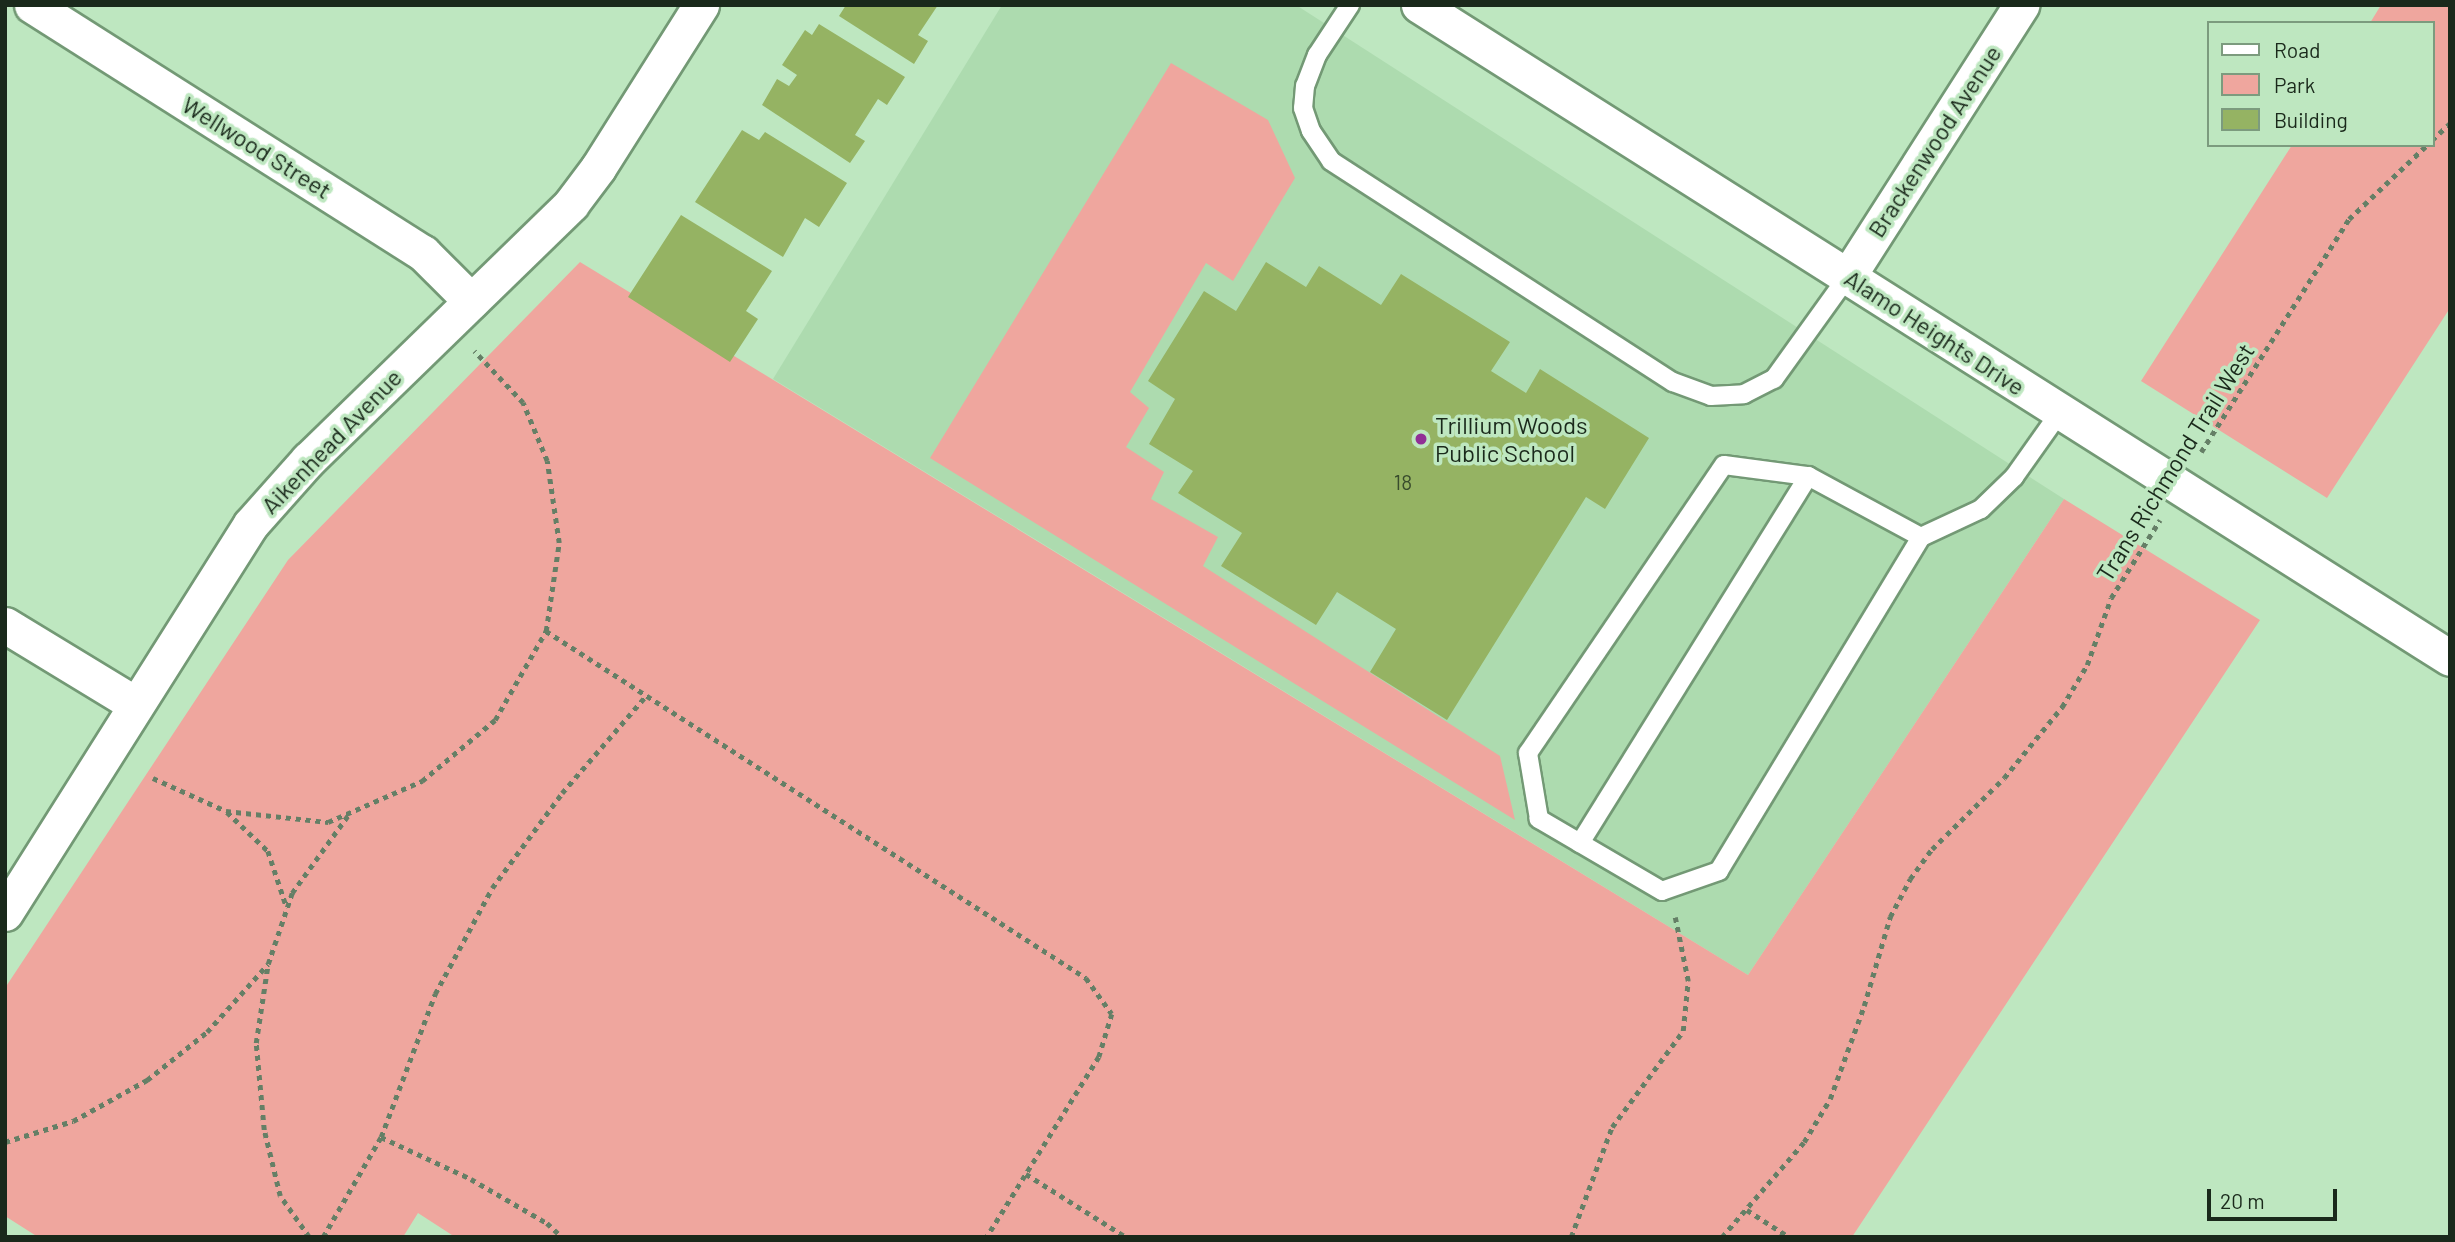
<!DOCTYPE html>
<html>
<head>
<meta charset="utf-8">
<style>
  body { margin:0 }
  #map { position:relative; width:2455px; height:1242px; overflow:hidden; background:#bee7c0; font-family:Barlow,sans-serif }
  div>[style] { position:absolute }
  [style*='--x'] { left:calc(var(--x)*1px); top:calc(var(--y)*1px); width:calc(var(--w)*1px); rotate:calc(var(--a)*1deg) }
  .built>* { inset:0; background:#addbaf }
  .green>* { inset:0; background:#efa69e }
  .building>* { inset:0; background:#95b363 }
  .path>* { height:4.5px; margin-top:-2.25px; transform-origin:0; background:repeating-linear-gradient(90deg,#657f66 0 5px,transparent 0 10px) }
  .roads { filter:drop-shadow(2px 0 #739975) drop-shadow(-2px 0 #739975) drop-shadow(0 2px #739975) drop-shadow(0 -2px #739975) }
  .lane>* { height:18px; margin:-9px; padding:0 9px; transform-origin:9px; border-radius:9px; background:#fff }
  .street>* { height:35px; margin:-17.5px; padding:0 17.5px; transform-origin:17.5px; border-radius:17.5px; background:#fff }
  .dots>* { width:19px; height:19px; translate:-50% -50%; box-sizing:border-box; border:4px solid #bee7c0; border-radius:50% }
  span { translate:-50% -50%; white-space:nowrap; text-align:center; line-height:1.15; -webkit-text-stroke:7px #bee7c0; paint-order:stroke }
  .number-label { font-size:21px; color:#394c2d }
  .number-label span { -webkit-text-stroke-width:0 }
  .street-label { font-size:24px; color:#1a291b }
  .poi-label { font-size:24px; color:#1a291b }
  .left { translate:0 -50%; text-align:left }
  .frame { position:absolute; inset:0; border:7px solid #1a291b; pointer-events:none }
  .legend { position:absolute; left:2207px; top:21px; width:228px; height:126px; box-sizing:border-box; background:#bee7c0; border:2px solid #7c9b7e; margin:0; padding:9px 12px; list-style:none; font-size:21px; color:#1a291b }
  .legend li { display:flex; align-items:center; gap:14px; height:35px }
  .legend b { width:35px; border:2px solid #7c9b7e }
  .scale { position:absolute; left:2207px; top:1189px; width:130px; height:32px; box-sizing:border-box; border:4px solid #1a291b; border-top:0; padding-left:9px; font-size:21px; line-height:24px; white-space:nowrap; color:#1a291b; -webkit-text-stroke:5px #bee7c0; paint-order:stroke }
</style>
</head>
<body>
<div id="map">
  <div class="built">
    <div style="clip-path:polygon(1002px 5px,1296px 5px,2064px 499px,1748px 975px,773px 379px)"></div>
  </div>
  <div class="green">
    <div style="clip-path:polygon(2381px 5px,2450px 5px,2450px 308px,2327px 498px,2141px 381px,2292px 145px,2432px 145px,2432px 23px,2370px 23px)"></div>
    <div style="clip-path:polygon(1171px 63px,1268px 120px,1295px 178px,1233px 281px,1206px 263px,1130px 392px,1149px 408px,1126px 447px,1164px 472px,1151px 499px,1218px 537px,1203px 566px,1500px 756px,1515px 820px,930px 458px)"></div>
    <div style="clip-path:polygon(580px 262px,1748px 975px,2064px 499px,2260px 620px,1852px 1237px,455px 1237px,418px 1213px,403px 1237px,38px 1237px,5px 1216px,5px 988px,288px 560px)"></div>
  </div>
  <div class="building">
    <div style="clip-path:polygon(846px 5px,938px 5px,918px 35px,928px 41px,914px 64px,839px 16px)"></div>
    <div style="clip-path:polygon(819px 24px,905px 77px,887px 105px,878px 99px,855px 135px,865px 141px,850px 163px,762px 105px,777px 79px,789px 86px,797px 75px,782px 65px,805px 30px,812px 35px)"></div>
    <div style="clip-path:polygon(742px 130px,759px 140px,765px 132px,847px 183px,819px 227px,805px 218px,783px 257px,695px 202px)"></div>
    <div style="clip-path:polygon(681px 215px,772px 271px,746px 311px,758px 319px,730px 362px,628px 297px)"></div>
    <div style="clip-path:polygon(1266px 262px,1306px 287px,1319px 266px,1381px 305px,1401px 274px,1510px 342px,1491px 371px,1526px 393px,1540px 369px,1649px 438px,1605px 509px,1586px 497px,1447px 720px,1370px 672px,1396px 629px,1337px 592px,1316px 625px,1221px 566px,1242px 533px,1178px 493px,1193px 471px,1149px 444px,1175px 399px,1148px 381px,1204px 291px,1236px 311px)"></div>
  </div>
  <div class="path">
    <div style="--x:2432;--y:140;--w:25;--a:-43"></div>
    <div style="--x:2201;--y:452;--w:276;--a:-57.6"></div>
    <div style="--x:2349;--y:219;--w:108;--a:-43.5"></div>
    <div style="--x:546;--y:631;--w:642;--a:32.72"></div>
    <div style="--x:1086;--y:978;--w:44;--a:54.2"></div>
    <div style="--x:1112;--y:1014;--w:45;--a:106.8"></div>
    <div style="--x:1099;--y:1057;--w:212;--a:121.9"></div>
    <div style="--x:153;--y:778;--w:80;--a:24.3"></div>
    <div style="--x:226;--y:811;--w:103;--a:6.2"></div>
    <div style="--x:328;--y:822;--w:103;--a:-23.6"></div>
    <div style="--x:422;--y:781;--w:95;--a:-39.9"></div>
    <div style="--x:495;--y:720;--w:103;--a:-60.2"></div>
    <div style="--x:546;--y:631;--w:89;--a:-81.6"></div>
    <div style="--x:559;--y:543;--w:83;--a:-98.3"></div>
    <div style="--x:547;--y:461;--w:63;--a:-112.5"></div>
    <div style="--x:523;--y:403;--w:71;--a:-133.3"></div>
    <div style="--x:227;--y:812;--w:57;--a:43.6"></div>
    <div style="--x:268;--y:851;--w:60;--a:71.6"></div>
    <div style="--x:381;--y:1137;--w:99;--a:25"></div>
    <div style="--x:471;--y:1179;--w:88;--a:30.1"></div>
    <div style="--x:547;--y:1223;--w:21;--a:43"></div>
    <div style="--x:5;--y:1142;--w:71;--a:-17.2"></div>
    <div style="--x:73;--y:1121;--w:85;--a:-29"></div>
    <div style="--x:147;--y:1080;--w:77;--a:-38.7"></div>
    <div style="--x:207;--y:1032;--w:91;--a:-48.1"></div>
    <div style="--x:1026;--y:1174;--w:118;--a:32.2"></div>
    <div style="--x:1747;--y:1210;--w:50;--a:32.7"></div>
    <div style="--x:309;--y:1237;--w:50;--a:-125.3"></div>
    <div style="--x:280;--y:1196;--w:68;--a:-103.6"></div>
    <div style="--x:264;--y:1130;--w:87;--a:-95.3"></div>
    <div style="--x:256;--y:1043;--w:80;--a:-81.4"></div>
    <div style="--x:268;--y:964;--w:75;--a:-71.3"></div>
    <div style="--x:292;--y:893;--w:97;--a:-54.2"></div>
    <div style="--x:323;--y:1237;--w:116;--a:-59.9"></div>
    <div style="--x:381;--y:1137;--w:153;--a:-69.3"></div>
    <div style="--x:435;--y:994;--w:120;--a:-61.7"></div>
    <div style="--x:492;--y:888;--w:118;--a:-53.6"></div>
    <div style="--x:562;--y:793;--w:127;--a:-49.2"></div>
    <div style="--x:1571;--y:1237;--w:117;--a:-69.6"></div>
    <div style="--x:1612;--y:1127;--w:119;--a:-53.5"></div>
    <div style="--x:1683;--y:1031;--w:50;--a:-84.3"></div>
    <div style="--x:1688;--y:981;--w:65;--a:-101.5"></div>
    <div style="--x:1722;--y:1237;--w:125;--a:-49.2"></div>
    <div style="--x:1804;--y:1142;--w:50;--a:-58.8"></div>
    <div style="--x:1830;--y:1099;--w:99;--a:-69.9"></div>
    <div style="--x:1864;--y:1006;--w:93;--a:-73.7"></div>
    <div style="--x:1890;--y:917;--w:43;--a:-62.2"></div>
    <div style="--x:1910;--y:879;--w:37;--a:-54"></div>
    <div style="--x:1932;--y:849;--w:101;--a:-44.6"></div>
    <div style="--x:2004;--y:778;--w:92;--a:-50.8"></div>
    <div style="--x:2062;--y:707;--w:49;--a:-59.2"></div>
    <div style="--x:2087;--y:665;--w:71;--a:-70.3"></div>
    <div style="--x:2111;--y:598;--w:92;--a:-57.9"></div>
  </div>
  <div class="roads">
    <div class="lane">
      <div style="--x:1350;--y:5;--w:60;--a:123.4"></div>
      <div style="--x:1317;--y:55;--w:33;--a:111"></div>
      <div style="--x:1305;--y:86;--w:22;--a:95"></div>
      <div style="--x:1303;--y:108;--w:24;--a:71"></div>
      <div style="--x:1311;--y:131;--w:36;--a:56"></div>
      <div style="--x:1331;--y:161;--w:407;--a:32.9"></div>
      <div style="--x:1673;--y:382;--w:40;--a:20.2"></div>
      <div style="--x:1711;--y:396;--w:33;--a:-3"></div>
      <div style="--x:1744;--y:394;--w:34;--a:-27"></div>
      <div style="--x:1774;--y:379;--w:127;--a:-54.3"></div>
      <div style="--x:1921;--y:537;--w:390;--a:121.2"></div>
      <div style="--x:1719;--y:871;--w:60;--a:160.7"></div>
      <div style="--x:1662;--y:891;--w:143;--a:-149.7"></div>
      <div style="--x:1539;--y:819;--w:67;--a:-99.5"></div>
      <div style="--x:1528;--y:753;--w:348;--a:-55.8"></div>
      <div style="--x:1724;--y:465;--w:85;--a:7.5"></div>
      <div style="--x:1808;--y:476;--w:128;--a:28.4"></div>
      <div style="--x:1921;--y:537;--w:66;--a:-25"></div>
      <div style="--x:1981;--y:509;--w:46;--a:-44.1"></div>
      <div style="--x:2014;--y:477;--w:80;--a:-54.7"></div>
      <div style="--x:1580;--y:843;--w:432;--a:-58.1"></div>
    </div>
    <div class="street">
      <div style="--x:32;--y:5;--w:463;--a:32.4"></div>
      <div style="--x:423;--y:253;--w:68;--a:45"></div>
      <div style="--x:1419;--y:5;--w:1220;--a:32.35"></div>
      <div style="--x:1848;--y:276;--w:322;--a:-57.4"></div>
      <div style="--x:5;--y:625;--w:152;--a:31.3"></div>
      <div style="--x:5;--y:913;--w:460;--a:-57.7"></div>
      <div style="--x:251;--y:524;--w:86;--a:-48.3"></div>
      <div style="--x:308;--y:460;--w:367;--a:-44.2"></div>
      <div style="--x:571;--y:204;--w:45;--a:-53.1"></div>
      <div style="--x:598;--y:168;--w:193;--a:-57.7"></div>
    </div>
  </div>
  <div class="dots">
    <div style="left:1421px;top:439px;background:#912f96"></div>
  </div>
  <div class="number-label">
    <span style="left:1403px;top:482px">18</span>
  </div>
  <div class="street-label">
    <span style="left:1934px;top:141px;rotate:-57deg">Brackenwood Avenue</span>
    <span style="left:257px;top:147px;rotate:32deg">Wellwood Street</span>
    <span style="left:1935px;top:332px;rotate:33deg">Alamo Heights Drive</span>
    <span style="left:331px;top:441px;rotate:-46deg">Aikenhead Avenue</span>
    <span style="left:2175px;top:462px;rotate:-58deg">Trans Richmond Trail West</span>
  </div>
  <div class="poi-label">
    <span class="left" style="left:1435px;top:439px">Trillium Woods<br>Public School</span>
  </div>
  <div class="frame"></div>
  <ul class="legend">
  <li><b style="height:9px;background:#fff"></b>Road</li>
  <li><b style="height:19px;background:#efa69e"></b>Park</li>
  <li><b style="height:19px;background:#95b363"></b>Building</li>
  </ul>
  <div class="scale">20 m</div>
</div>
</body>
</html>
